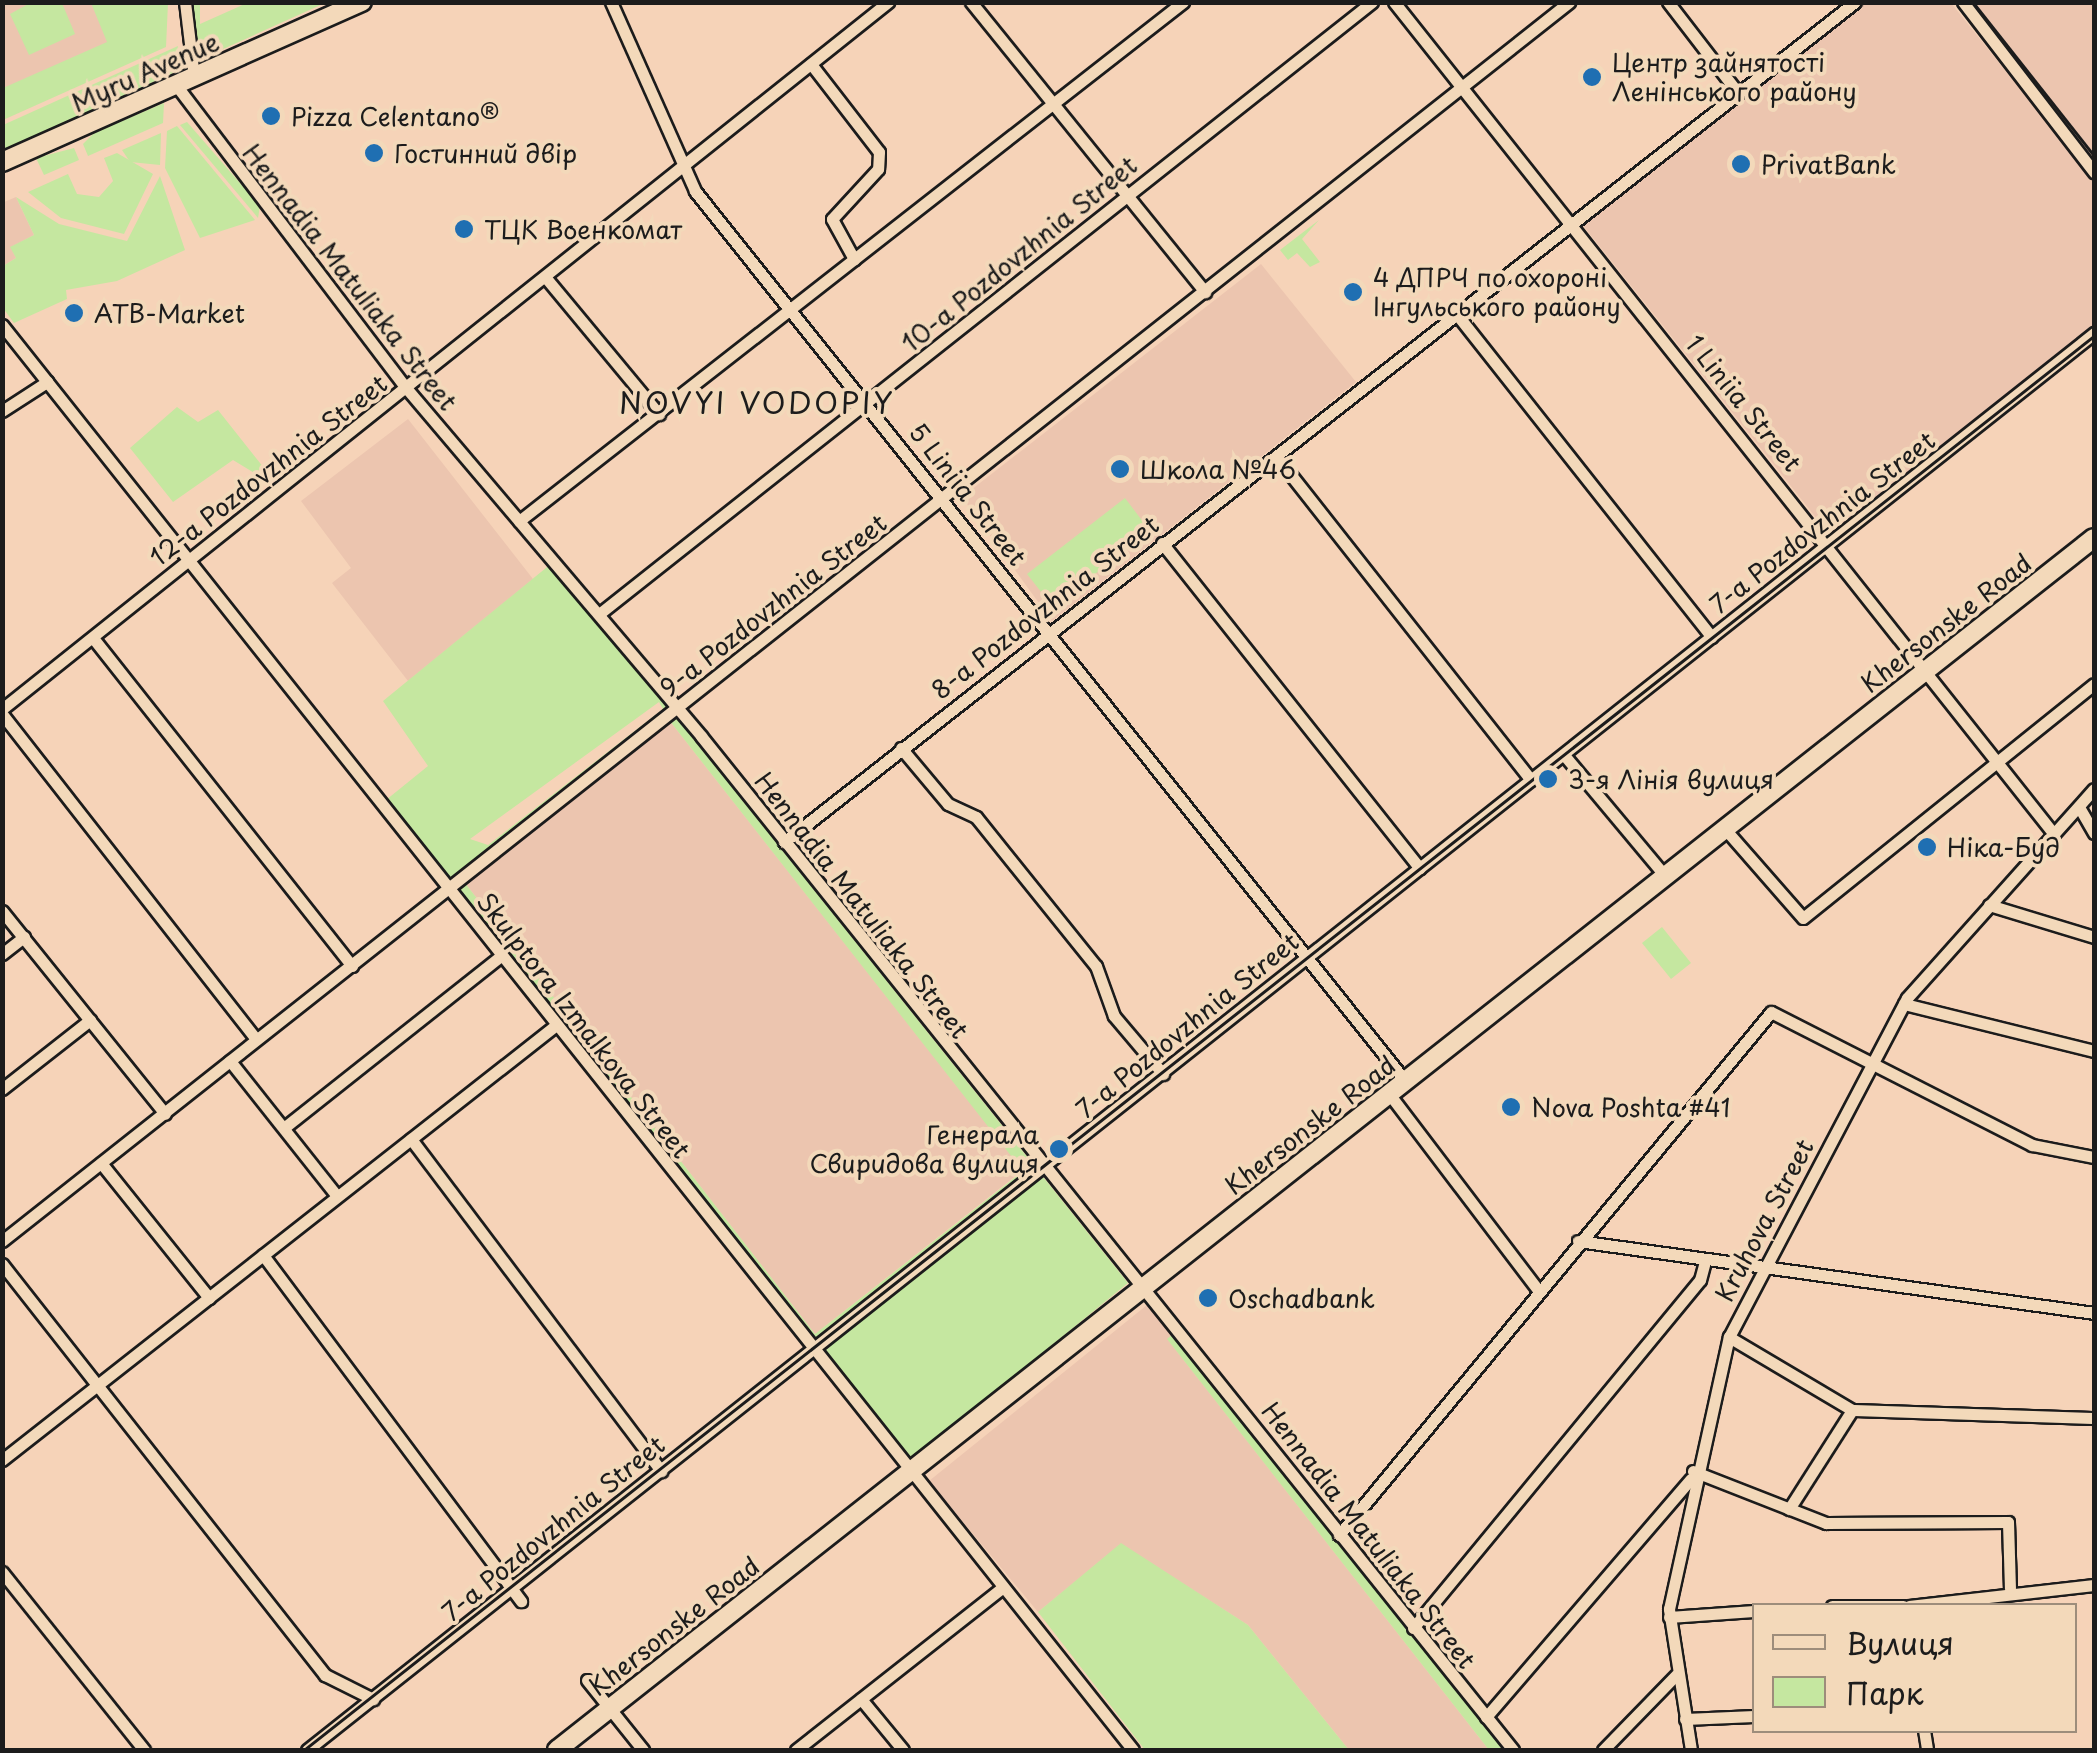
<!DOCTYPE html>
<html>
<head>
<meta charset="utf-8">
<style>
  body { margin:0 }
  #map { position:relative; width:2097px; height:1753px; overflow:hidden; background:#f6d3b8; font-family:"Playpen Sans",sans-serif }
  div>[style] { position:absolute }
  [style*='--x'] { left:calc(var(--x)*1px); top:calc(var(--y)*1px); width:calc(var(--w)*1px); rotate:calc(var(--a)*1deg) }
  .built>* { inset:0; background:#ecc5af }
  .green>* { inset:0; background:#c5e7a0 }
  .roads { filter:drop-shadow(2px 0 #1c1c1c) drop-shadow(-2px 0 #1c1c1c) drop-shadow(0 2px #1c1c1c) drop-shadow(0 -2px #1c1c1c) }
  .minor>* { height:11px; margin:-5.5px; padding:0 5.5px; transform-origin:5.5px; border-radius:5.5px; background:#f3d9ba }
  .secondary>* { height:18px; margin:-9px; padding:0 9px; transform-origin:9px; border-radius:9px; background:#f3d9ba }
  .tram>* { height:2.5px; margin:-1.25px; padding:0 1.25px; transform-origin:1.25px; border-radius:1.25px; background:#1c1c1c }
  .dots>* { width:28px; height:28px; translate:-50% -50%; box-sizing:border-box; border:5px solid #f3d9ba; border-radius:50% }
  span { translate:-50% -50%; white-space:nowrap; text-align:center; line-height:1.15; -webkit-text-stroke:8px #f3d9ba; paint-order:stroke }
  .poi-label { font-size:25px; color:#1c1c1c }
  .left { translate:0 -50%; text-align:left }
  .right { translate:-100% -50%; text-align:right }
  .street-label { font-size:25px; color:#1c1c1c }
  .quarter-label { font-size:30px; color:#1c1c1c; letter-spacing:2.5px }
  .frame { position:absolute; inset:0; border:5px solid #1c1c1c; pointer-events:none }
  .legend { position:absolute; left:1752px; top:1603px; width:325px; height:130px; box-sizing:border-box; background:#f3d9ba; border:2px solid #9d8d7b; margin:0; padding:12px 18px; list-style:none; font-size:30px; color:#1c1c1c }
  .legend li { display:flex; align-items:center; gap:20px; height:50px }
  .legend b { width:50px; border:2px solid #9d8d7b }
</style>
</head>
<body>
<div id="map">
  <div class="built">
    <div style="clip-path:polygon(3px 3px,163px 3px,162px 37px,3px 112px)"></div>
    <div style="clip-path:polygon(1866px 3px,1951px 3px,2094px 181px,2094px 328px,1829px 534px,1581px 223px)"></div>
    <div style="clip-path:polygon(1968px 3px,2094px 3px,2094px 163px)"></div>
    <div style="clip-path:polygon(16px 197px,34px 235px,11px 247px,16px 258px,3px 266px,2px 203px)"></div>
    <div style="clip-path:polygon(1261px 264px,1356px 382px,1052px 621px,962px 497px)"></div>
    <div style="clip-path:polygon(408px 419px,533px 579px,408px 681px,332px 583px,351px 568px,301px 501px)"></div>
    <div style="clip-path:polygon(669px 720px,1023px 1170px,815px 1334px,465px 883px)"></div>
    <div style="clip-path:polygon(1147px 1305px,1156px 1308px,1174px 1333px,1168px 1340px,1489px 1750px,1349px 1750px,1248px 1625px,1121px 1544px,1038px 1612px,929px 1481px)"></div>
  </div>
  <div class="green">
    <div style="clip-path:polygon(30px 3px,62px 3px,75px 34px,29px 55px,10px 14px)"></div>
    <div style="clip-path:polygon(91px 3px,168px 3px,166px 47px,3px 120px,3px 88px,107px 42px)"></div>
    <div style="clip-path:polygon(191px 3px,200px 3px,200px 24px,247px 3px,325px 3px,201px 59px)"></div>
    <div style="clip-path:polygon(178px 46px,173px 73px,3px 150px,3px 125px)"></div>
    <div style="clip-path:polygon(164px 103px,163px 123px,88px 156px,83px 144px,94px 133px)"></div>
    <div style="clip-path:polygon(187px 122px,260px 206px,258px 218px,180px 125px)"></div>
    <div style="clip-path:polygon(177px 126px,255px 220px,200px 238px,165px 168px,167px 131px)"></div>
    <div style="clip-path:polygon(161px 133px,160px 165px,130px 162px,122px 150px)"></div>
    <div style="clip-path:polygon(74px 148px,79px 160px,44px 175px,36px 158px)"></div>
    <div style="clip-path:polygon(117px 153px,153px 174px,124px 234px,61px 218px,28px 192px,68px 174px,77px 194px,99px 197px,113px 181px,104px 158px)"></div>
    <div style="clip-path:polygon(160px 176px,185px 250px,117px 281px,66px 290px,67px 299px,14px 323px,3px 308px,3px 266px,16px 258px,10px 247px,34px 235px,16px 197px,59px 224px,127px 241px)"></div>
    <div style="clip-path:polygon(1319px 220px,1302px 239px,1320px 262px,1310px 267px,1297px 253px,1288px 260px,1280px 250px)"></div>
    <div style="clip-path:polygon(177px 407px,198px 422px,218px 410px,264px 468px,256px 474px,233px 460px,173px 502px,130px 448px)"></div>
    <div style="clip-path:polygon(1125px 498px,1150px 531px,1053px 607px,1027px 574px)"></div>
    <div style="clip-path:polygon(evenodd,552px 563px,668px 708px,449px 880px,386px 800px,428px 766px,383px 701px,552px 563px,659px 702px,663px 709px,488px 845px,470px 839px,659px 702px)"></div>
    <div style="clip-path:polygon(674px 715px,1128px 1283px,910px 1461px,458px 891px,465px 883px,815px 1334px,1023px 1171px,669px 720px)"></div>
    <div style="clip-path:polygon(1662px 927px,1691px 963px,1671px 979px,1642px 943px)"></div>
    <div style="clip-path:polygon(1174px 1333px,1420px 1645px,1509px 1750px,1489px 1750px,1167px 1339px)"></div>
    <div style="clip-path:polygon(1121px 1543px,1248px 1625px,1349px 1750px,1145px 1750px,1038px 1612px)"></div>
  </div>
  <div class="roads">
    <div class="minor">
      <div style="--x:185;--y:2;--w:76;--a:83.2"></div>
      <div style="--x:611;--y:2;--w:207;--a:66"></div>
      <div style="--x:695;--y:191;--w:1140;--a:51.41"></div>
      <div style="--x:971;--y:2;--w:373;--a:51.1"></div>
      <div style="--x:1394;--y:2;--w:1062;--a:51.58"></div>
      <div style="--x:1668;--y:2;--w:115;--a:52.4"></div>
      <div style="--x:1963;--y:2;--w:215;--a:52.4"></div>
      <div style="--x:811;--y:64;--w:111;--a:52.3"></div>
      <div style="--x:879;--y:152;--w:17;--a:93"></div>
      <div style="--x:878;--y:169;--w:68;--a:132.6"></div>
      <div style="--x:832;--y:219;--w:46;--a:61.2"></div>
      <div style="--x:176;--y:85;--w:382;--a:52.8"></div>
      <div style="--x:407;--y:389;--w:455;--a:49.7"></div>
      <div style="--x:701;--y:736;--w:1299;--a:51.31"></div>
      <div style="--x:546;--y:278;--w:177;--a:50.3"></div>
      <div style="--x:1455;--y:312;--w:414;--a:51.7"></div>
      <div style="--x:2;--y:325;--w:1819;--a:51.56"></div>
      <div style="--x:2;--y:411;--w:54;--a:-32.8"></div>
      <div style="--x:1276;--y:456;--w:412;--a:51.8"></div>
      <div style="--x:519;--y:521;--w:843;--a:-38.01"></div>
      <div style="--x:1162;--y:543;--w:415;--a:51.6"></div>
      <div style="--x:599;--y:614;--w:986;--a:-38.37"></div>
      <div style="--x:93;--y:638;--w:418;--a:51.7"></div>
      <div style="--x:2;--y:709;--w:1134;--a:-38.59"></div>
      <div style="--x:2;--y:714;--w:412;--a:52"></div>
      <div style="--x:901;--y:748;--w:73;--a:50"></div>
      <div style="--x:948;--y:804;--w:31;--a:25"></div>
      <div style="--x:976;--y:817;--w:191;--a:51.2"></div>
      <div style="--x:1096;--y:966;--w:53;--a:70.2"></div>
      <div style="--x:1114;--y:1016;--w:76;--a:49.8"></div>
      <div style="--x:1564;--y:755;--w:158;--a:50.1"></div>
      <div style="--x:2079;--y:807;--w:30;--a:60"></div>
      <div style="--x:1725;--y:829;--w:118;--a:48.8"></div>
      <div style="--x:1803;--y:918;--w:373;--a:-38.8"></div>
      <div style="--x:784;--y:842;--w:1361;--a:-38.11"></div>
      <div style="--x:1989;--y:905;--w:110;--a:16.9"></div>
      <div style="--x:2;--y:911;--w:260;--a:51.2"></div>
      <div style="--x:2;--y:954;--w:28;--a:-38"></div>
      <div style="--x:1904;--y:1004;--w:196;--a:13.9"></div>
      <div style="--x:230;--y:1061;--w:172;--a:51.6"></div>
      <div style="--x:2;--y:1089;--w:112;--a:-38.1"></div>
      <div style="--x:1390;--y:1095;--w:245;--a:52.8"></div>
      <div style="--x:285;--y:1127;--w:275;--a:-38.4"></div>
      <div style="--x:411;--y:1139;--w:416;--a:53"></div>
      <div style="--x:101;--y:1163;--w:173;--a:51.3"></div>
      <div style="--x:2;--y:1241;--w:1998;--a:-38.33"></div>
      <div style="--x:1578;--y:1241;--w:521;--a:7.94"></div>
      <div style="--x:263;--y:1255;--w:432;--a:53.3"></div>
      <div style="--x:2;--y:1264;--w:523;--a:51.84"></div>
      <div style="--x:325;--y:1675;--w:54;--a:26.6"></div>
      <div style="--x:1729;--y:1337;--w:143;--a:30.7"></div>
      <div style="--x:1852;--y:1410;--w:242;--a:1.9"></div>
      <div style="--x:2;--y:1460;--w:703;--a:-38.13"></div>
      <div style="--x:1693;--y:1471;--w:143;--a:21.4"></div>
      <div style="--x:1826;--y:1523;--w:182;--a:-0.3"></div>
      <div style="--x:2008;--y:1522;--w:66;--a:88.3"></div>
      <div style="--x:1789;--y:1509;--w:117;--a:-57.5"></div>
      <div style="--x:1339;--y:1535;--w:678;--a:-50.44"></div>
      <div style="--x:1771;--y:1012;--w:293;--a:27"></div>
      <div style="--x:2032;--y:1145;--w:63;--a:11"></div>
      <div style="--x:2;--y:1572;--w:228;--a:51.4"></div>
      <div style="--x:1832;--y:1606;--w:71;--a:0"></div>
      <div style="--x:1909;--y:1606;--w:186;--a:-6.5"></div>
      <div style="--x:1669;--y:1617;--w:85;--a:-4"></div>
      <div style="--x:1413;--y:1628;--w:451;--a:-50.5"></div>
      <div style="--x:1700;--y:1280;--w:20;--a:-75"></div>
      <div style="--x:587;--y:1680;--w:90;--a:51.3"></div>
      <div style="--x:861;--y:1699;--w:66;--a:50.5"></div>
      <div style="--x:1486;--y:1717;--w:314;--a:-49.3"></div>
      <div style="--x:1685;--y:1719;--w:69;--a:-2.5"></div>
      <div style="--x:1924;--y:1730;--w:20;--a:81"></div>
      <div style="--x:307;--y:1750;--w:2281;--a:-38.41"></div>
      <div style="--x:796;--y:1750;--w:263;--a:-38.2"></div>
      <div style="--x:1603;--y:1750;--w:105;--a:-45.8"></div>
      <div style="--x:1691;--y:1750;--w:143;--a:-98.9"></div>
      <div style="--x:1669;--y:1609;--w:279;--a:-77.6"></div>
      <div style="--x:1729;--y:1337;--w:383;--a:-62.3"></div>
      <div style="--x:1907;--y:998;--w:280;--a:-48.2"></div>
    </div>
    <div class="secondary">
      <div style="--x:2;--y:162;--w:394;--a:-24"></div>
      <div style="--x:557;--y:1750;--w:1957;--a:-38.26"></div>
    </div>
  </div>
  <div class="tram">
    <div style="--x:1973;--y:2;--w:195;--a:51.7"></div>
    <div style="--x:304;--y:1750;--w:2281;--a:-38.31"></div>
  </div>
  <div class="dots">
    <div style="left:1592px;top:77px;background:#1f6fb2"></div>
    <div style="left:271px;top:116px;background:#1f6fb2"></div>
    <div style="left:374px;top:153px;background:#1f6fb2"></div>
    <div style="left:1741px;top:164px;background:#1f6fb2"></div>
    <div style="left:464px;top:229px;background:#1f6fb2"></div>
    <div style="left:1353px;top:292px;background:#1f6fb2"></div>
    <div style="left:74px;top:313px;background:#1f6fb2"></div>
    <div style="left:1120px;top:469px;background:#1f6fb2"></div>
    <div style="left:1548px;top:779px;background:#1f6fb2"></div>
    <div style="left:1927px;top:847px;background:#1f6fb2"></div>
    <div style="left:1511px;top:1107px;background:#1f6fb2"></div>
    <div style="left:1059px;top:1149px;background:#1f6fb2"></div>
    <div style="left:1208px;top:1298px;background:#1f6fb2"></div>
  </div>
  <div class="poi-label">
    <span class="left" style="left:1612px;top:77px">Центр зайнятості<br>Ленінського району</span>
    <span class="left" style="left:291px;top:116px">Pizza Celentano®</span>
    <span class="left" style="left:394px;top:153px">Гостинний двір</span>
    <span class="left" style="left:1761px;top:164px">PrivatBank</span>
    <span class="left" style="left:484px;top:229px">ТЦК Военкомат</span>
    <span class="left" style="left:1373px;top:292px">4 ДПРЧ по охороні<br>Інгульського району</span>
    <span class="left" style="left:94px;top:313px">ATB-Market</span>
    <span class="left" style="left:1140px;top:469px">Школа №46</span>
    <span class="left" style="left:1568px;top:779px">3-я Лінія вулиця</span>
    <span class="left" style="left:1947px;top:847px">Ніка-Буд</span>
    <span class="left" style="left:1531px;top:1107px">Nova Poshta #41</span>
    <span class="right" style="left:1039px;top:1149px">Генерала<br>Свиридова вулиця</span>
    <span class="left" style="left:1228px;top:1298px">Oschadbank</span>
  </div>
  <div class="street-label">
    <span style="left:145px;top:72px;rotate:-24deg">Myru Avenue</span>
    <span style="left:1019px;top:254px;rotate:-39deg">10-a Pozdovzhnia Street</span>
    <span style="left:350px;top:277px;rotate:52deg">Hennadia Matuliaka Street</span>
    <span style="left:1744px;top:403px;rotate:51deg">1 Liniia Street</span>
    <span style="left:268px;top:470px;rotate:-38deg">12-a Pozdovzhnia Street</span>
    <span style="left:968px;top:494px;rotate:52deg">5 Liniia Street</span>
    <span style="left:1822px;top:522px;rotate:-38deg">7-a Pozdovzhnia Street</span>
    <span style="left:773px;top:605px;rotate:-38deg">9-a Pozdovzhnia Street</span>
    <span style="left:1045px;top:607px;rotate:-38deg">8-a Pozdovzhnia Street</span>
    <span style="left:1946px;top:623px;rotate:-38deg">Khersonske Road</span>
    <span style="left:862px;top:905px;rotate:52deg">Hennadia Matuliaka Street</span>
    <span style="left:584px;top:1025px;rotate:52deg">Skulptora Izmalkova Street</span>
    <span style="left:1187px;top:1025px;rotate:-39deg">7-a Pozdovzhnia Street</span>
    <span style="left:1310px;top:1125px;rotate:-38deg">Khersonske Road</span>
    <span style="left:1764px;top:1220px;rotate:-62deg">Kruhova Street</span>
    <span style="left:553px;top:1528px;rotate:-39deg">7-a Pozdovzhnia Street</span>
    <span style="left:1369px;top:1535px;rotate:52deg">Hennadia Matuliaka Street</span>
    <span style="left:674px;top:1626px;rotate:-38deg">Khersonske Road</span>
  </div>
  <div class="quarter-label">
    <span style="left:757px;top:402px">NOVYI VODOPIY</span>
  </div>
  <div class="frame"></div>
  <ul class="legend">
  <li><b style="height:12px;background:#f3d9ba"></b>Вулиця</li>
  <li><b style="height:28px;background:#c5e7a0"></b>Парк</li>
  </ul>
</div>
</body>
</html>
